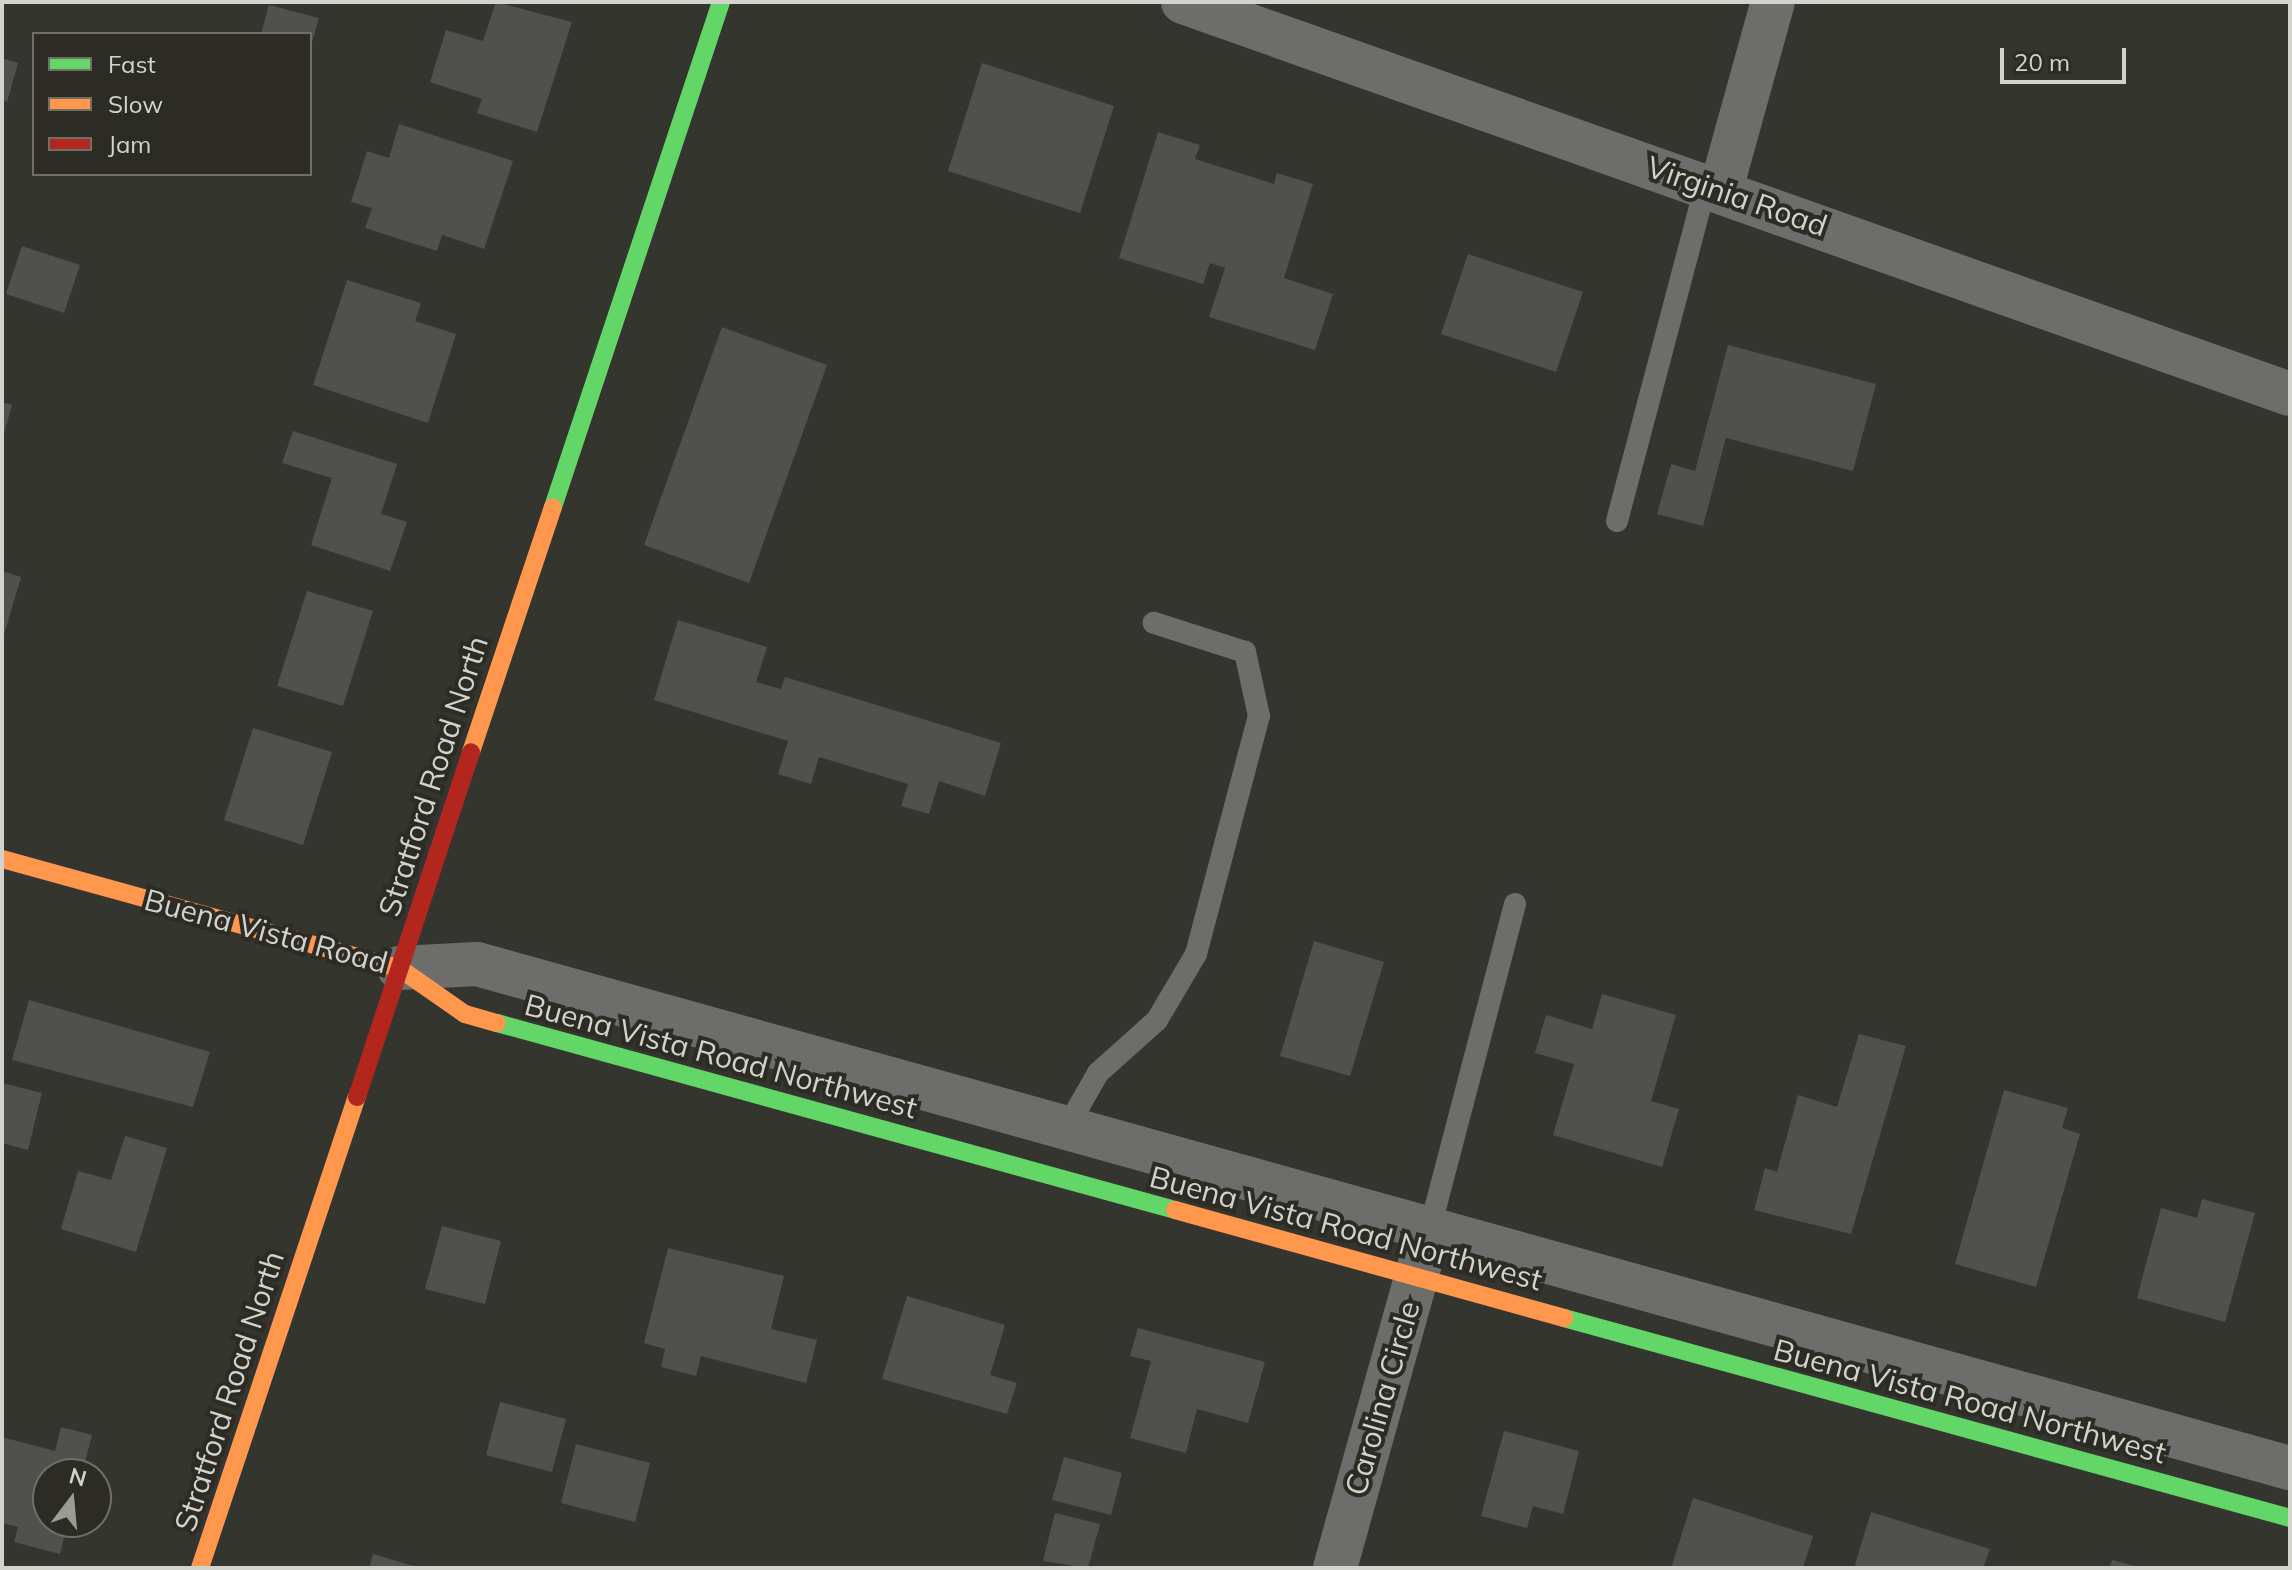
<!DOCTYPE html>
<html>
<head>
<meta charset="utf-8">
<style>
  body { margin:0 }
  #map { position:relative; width:2292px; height:1570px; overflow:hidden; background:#353530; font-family:Mulish,sans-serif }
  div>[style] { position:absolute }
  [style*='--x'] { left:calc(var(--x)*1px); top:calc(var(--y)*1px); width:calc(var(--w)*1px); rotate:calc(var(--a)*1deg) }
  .building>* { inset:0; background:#50504c }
  .lane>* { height:22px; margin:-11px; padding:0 11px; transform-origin:11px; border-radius:11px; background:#6d6d6b }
  .street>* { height:44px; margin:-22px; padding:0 22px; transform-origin:22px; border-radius:22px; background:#6d6d6b }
  .fast>* { height:18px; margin:-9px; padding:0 9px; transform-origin:9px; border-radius:9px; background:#63d668 }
  .slow>* { height:18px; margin:-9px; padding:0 9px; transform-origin:9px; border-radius:9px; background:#ff974d }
  .jam>* { height:18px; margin:-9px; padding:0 9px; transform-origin:9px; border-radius:9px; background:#b3261e }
  span { translate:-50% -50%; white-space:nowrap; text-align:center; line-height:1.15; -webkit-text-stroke:8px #2c2c24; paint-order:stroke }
  .street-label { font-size:30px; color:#d3d3ce }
  .frame { position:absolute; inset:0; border:4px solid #d3d3ce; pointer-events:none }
  .legend { position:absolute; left:32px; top:32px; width:280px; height:144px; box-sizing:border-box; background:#2c2c24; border:2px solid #6f6f68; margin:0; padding:10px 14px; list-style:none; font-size:24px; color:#d3d3ce }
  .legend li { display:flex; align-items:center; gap:16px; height:40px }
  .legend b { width:40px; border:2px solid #6f6f68 }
  .north { position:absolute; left:32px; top:1458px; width:80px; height:80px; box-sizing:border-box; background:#2c2c24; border:2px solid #6f6f68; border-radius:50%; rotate:16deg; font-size:22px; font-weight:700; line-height:32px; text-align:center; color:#d3d3ce }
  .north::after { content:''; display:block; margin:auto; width:28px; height:36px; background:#9c9c97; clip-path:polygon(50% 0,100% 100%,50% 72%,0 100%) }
  .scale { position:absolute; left:2000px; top:48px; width:126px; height:36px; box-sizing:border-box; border:4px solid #d3d3ce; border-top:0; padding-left:10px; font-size:24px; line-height:28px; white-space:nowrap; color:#d3d3ce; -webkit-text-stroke:6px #2c2c24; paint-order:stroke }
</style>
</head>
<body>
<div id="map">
  <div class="building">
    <div style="clip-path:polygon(496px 2px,572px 22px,537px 132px,477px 113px,482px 99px,430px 82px,446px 30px,483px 41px)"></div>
    <div style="clip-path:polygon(269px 5px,319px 18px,311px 46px,310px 34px,261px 34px)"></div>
    <div style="clip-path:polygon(2px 58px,18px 63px,7px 102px,2px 100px)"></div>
    <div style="clip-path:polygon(982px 63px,1114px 106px,1080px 213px,948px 171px)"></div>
    <div style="clip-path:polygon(399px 124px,513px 161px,484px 249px,442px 235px,437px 251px,365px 228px,372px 208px,351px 202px,367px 151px,389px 158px)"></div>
    <div style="clip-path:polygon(1158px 132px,1200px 145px,1195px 159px,1274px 184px,1277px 173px,1313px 184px,1284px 278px,1333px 294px,1315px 350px,1209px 317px,1225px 268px,1210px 263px,1203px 284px,1119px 258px)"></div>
    <div style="clip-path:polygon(22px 246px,80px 265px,64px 313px,6px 294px)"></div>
    <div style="clip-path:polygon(1468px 254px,1583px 292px,1556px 372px,1441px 334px)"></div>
    <div style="clip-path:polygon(347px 280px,421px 303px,415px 321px,456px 334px,428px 423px,313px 385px)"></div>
    <div style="clip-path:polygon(722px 327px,827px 365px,749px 583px,644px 545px)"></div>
    <div style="clip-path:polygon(1728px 345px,1876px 384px,1853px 471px,1726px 438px,1703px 526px,1657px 514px,1671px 464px,1695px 471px)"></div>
    <div style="clip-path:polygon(2px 402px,12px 405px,3px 437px,2px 437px)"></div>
    <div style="clip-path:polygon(293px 431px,397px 464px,381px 514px,407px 522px,390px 571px,311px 545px,332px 478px,282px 463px)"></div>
    <div style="clip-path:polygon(2px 571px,21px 577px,3px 638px,2px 637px)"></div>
    <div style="clip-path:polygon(307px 591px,373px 611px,343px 706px,277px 686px)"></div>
    <div style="clip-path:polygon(678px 620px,767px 647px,756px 682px,781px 689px,785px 677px,1001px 743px,985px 796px,939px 781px,929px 814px,901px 806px,908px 784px,819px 757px,811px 784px,778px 774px,788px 741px,654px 700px)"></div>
    <div style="clip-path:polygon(253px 728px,332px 752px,303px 845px,224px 820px)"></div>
    <div style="clip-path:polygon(1314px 941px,1384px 962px,1350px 1076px,1280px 1056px)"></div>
    <div style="clip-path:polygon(1602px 994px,1676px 1015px,1651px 1101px,1679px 1109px,1662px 1167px,1553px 1135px,1574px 1064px,1535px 1053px,1546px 1015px,1592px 1029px)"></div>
    <div style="clip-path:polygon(29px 1000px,210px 1052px,193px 1107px,12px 1060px)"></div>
    <div style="clip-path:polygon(1859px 1034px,1906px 1046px,1851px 1234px,1754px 1210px,1765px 1168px,1777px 1172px,1798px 1095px,1837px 1107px)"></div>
    <div style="clip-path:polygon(2px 1083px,42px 1093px,28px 1150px,2px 1143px)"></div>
    <div style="clip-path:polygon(2004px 1090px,2068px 1108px,2062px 1128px,2080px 1134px,2036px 1287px,1955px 1264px)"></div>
    <div style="clip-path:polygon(125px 1136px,167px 1148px,136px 1252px,61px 1229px,78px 1171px,111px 1180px)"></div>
    <div style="clip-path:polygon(2202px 1199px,2255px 1213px,2225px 1322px,2137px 1298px,2161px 1208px,2197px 1218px)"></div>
    <div style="clip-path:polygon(442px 1226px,501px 1241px,485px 1304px,425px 1289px)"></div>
    <div style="clip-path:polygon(668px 1248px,784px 1276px,771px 1329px,817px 1340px,806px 1383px,701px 1356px,696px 1376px,661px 1367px,665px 1349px,644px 1343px)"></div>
    <div style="clip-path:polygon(907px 1296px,1005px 1325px,990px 1375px,1017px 1383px,1007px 1414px,882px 1379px)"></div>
    <div style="clip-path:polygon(1138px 1328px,1265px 1362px,1248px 1423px,1197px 1409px,1186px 1453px,1130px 1438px,1151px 1361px,1130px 1356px)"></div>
    <div style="clip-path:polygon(500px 1402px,566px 1419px,552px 1472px,486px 1455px)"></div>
    <div style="clip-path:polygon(61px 1427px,92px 1435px,82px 1474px,48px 1474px,48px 1522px,68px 1522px,60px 1554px,14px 1542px,18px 1527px,2px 1523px,2px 1437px,55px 1451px)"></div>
    <div style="clip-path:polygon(1504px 1431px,1579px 1451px,1563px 1514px,1533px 1506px,1527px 1528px,1481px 1516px)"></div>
    <div style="clip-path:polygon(576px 1444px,650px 1463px,635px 1522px,561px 1503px)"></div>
    <div style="clip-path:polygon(1064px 1457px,1122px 1473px,1111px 1515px,1052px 1500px)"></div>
    <div style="clip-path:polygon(1693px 1498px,1813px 1536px,1803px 1568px,1671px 1568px)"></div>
    <div style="clip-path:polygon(1871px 1512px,1990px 1549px,1983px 1568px,1854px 1568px)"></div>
    <div style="clip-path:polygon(1055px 1513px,1100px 1524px,1088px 1568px,1043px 1561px)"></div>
    <div style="clip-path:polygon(373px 1554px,417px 1567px,417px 1568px,369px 1568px)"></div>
    <div style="clip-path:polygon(2112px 1560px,2139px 1567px,2138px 1568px,2109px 1568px)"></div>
  </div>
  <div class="lane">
    <div style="--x:1617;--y:521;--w:349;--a:-75.2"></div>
    <div style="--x:1067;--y:1127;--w:62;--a:-60.1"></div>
    <div style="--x:1098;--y:1073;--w:79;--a:-41.9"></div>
    <div style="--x:1157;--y:1020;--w:77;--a:-59.4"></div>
    <div style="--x:1196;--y:954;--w:246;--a:-75.2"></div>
    <div style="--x:1259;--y:716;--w:66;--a:-102.3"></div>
    <div style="--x:1245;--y:652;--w:96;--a:-162.3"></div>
    <div style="--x:1430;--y:1228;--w:335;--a:-75.3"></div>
  </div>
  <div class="street">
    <div style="--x:1183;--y:2;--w:1174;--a:19.5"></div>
    <div style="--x:1721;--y:189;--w:194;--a:-74.5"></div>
    <div style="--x:399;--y:968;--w:78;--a:-2.9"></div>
    <div style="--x:477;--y:964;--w:1882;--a:15.54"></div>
    <div style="--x:1335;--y:1568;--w:342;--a:-74.4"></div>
  </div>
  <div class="fast">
    <div style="--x:553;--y:507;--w:532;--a:-71.6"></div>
    <div style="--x:497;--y:1023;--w:703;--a:15.42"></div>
    <div style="--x:1564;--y:1318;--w:753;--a:15.4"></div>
  </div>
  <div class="slow">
    <div style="--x:471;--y:752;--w:258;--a:-71.5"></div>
    <div style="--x:2;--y:859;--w:412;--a:15.4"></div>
    <div style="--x:399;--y:968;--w:80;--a:34.9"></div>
    <div style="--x:465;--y:1014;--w:33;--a:16"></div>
    <div style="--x:1175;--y:1210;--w:404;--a:15.5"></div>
    <div style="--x:200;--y:1568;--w:496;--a:-71.6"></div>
  </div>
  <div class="jam">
    <div style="--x:357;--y:1097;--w:363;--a:-71.7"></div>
  </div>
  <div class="street-label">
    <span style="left:1737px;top:196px;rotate:19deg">Virginia Road</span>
    <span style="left:433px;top:776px;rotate:-72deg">Stratford Road North</span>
    <span style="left:266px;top:931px;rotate:15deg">Buena Vista Road</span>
    <span style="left:721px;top:1056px;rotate:15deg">Buena Vista Road Northwest</span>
    <span style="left:1346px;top:1228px;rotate:15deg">Buena Vista Road Northwest</span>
    <span style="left:229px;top:1391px;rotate:-72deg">Stratford Road North</span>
    <span style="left:1382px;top:1398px;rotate:-74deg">Carolina Circle</span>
    <span style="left:1970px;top:1401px;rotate:15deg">Buena Vista Road Northwest</span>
  </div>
  <div class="frame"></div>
  <ul class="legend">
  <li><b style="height:10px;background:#63d668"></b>Fast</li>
  <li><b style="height:10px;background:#ff974d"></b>Slow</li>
  <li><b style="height:10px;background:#b3261e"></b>Jam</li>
  </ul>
  <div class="north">N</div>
  <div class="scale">20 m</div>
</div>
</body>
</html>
